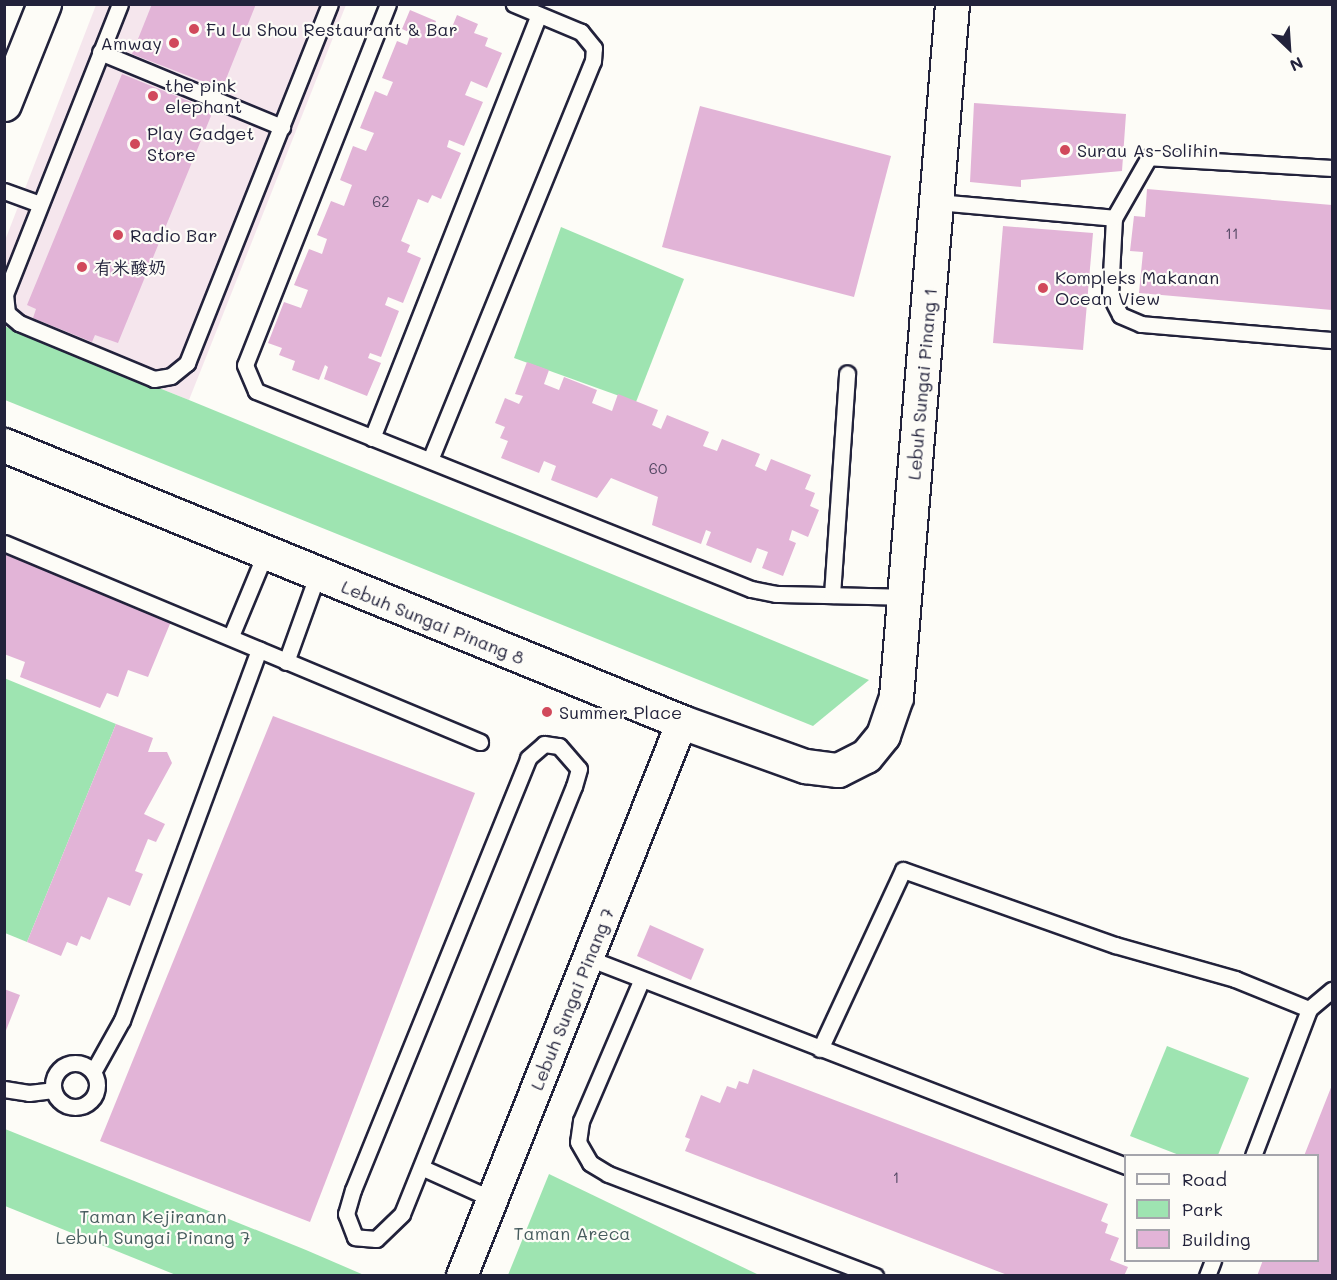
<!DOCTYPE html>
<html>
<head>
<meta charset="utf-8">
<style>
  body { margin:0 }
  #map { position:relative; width:1337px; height:1280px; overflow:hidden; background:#fdfcf7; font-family:Mali,"LXGW WenKai TC",sans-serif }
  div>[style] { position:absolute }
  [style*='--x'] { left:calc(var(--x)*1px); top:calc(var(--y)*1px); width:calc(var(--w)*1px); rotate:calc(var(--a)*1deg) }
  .built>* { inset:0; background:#f5e6ed }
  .green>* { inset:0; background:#9ee4b1 }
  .building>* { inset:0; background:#e2b4d7 }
  .roads { filter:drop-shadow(2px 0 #22223b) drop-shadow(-2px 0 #22223b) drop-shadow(0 2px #22223b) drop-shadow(0 -2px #22223b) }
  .lane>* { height:15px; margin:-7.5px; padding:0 7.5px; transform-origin:7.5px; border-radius:7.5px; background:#fdfcf7 }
  .lane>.ring { margin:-7.5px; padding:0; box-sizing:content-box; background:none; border:15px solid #fdfcf7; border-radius:50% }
  .street>* { height:30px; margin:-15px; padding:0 15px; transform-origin:15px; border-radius:15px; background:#fdfcf7 }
  .secondary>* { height:33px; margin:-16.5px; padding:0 16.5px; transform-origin:16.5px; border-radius:16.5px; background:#fdfcf7 }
  .dots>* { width:16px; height:16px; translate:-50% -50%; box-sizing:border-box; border:3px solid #fdfcf7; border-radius:50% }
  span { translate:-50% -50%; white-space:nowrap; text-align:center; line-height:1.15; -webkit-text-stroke:4.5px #fdfcf7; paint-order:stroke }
  .number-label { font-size:15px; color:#524662 }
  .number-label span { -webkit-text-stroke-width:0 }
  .poi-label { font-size:18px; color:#22223b }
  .left { translate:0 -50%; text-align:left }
  .right { translate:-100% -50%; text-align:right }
  .street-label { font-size:18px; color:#22223b }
  .park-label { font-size:18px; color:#475c5e }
  .frame { position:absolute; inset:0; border:6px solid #22223b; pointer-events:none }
  .legend { position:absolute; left:1124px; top:1154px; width:195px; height:108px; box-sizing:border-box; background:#fdfcf7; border:2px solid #a5a5ac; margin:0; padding:8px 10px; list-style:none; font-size:18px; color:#22223b }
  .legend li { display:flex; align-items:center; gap:12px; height:30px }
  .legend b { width:30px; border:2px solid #a5a5ac }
  .north { position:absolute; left:1259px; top:18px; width:60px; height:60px; -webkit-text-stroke:4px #fdfcf7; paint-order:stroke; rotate:155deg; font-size:16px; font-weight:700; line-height:24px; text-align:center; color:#22223b }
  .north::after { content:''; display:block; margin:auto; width:21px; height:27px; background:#22223b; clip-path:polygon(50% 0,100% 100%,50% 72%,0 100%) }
</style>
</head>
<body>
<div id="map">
  <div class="built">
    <div style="clip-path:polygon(96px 5px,346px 5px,189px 400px,5px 326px,4px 243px)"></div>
  </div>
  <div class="green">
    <div style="clip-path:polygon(561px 227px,684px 279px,636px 402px,514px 358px)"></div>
    <div style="clip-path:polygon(4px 326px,189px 400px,869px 680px,813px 726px,5px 400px)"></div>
    <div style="clip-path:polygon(4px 678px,116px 724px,27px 942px,5px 933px)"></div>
    <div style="clip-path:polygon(1167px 1046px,1249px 1078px,1218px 1155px,1179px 1155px,1130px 1136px)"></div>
    <div style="clip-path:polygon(5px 1129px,306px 1250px,364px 1275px,176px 1275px,5px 1206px)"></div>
    <div style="clip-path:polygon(549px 1174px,759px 1275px,508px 1275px)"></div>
  </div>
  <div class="building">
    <div style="clip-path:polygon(152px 4px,256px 4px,222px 89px,132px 54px)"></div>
    <div style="clip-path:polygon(410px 10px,436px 21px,432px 30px,448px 37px,457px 15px,478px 24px,474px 33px,488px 38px,485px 46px,502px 53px,487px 88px,471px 81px,465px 95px,483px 102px,464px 146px,449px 140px,447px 147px,461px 153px,441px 199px,432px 195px,428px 203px,418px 199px,401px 241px,410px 245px,407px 252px,421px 258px,403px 303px,388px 297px,385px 305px,399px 311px,381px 357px,370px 353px,368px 358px,381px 363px,367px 396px,324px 379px,328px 367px,325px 365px,319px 380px,292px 370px,295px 361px,279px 355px,282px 348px,268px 343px,284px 302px,301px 308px,308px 290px,294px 285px,309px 249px,322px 254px,327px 239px,317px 235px,331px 201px,344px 206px,352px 185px,340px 180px,353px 146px,366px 151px,374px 133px,360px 128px,375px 91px,387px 96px,393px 82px,382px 78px,397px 41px,407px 45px,411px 33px,402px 29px)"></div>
    <div style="clip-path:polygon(122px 74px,213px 111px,118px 343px,95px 335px,92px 342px,33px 318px,36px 309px,27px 305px)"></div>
    <div style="clip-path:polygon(974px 103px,1126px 114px,1122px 171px,1021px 180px,1021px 187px,970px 182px)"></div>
    <div style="clip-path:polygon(700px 106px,891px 156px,854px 297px,662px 247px)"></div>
    <div style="clip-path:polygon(1147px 189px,1332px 205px,1332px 310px,1139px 293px,1143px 252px,1130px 251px,1134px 216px,1145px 217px)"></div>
    <div style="clip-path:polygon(1003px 226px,1093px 233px,1083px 350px,993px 343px)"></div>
    <div style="clip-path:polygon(527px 362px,549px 370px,544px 384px,559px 390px,564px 377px,597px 390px,592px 403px,612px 411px,618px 394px,658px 410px,652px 425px,661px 429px,667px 415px,709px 432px,703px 446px,717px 451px,722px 439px,760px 454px,755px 466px,766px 471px,771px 459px,811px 475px,805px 489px,815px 493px,810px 506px,819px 510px,808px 537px,792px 530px,789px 540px,796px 543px,783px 576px,762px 568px,768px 552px,757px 548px,751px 563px,706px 545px,711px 532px,706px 530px,701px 544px,652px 525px,658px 497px,611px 478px,597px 498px,551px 480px,556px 466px,544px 461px,539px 473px,501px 458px,508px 441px,500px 438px,505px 427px,495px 423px,505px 398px,519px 404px,523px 396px,515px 394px)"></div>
    <div style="clip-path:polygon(4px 554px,172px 619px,148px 677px,128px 670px,118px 697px,107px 693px,100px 708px,20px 677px,25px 662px,4px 654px)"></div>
    <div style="clip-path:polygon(273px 716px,475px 793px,310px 1222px,100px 1141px)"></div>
    <div style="clip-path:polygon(116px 724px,153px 738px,148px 752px,167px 752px,172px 763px,144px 814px,165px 824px,156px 842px,148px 839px,135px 871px,143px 874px,130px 906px,108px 897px,90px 940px,81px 936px,77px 946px,67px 942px,61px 956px,27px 942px)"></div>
    <div style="clip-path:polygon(650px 925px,704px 949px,691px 980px,637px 956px)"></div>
    <div style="clip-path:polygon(4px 989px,20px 995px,5px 1033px,4px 1033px)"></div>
    <div style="clip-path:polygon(753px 1069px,1108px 1204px,1101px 1221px,1108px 1224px,1105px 1233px,1119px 1238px,1110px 1260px,1128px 1267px,1124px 1276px,1010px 1276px,685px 1151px,690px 1139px,685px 1137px,701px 1095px,720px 1103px,727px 1086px,736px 1089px,739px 1081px,748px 1084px)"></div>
    <div style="clip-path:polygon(1332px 1085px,1332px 1276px,1257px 1276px,1263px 1260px,1318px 1260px,1318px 1156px,1304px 1156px)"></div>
  </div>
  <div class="roads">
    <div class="lane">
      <div style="--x:120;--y:4;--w:312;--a:111.6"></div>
      <div style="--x:5;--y:294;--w:19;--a:84"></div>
      <div style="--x:7;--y:313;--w:16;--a:40"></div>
      <div style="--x:19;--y:323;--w:146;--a:22.5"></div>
      <div style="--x:154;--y:379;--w:17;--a:-10"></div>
      <div style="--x:171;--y:376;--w:21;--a:-39"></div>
      <div style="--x:187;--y:363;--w:386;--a:-68.3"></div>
      <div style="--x:388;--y:4;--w:388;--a:111.6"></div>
      <div style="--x:245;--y:365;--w:28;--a:67"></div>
      <div style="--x:256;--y:391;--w:533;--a:21.8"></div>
      <div style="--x:751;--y:589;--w:25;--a:11"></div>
      <div style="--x:776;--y:594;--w:129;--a:1.3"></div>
      <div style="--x:100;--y:52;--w:197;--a:22.4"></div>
      <div style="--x:1332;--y:168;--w:183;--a:-176.6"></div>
      <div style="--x:1149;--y:157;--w:70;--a:119.8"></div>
      <div style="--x:1114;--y:218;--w:77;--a:93"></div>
      <div style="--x:1110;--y:295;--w:22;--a:63"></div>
      <div style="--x:1120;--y:315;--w:23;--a:23"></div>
      <div style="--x:1141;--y:324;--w:192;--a:4.8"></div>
      <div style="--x:4;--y:191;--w:37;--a:20"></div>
      <div style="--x:936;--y:202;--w:179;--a:5.1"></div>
      <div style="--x:372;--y:438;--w:455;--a:-68.5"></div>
      <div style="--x:430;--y:460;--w:431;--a:-67.8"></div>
      <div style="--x:593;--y:61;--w:13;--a:-86"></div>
      <div style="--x:594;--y:48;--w:21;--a:-129"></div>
      <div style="--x:581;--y:32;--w:73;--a:-157.3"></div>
      <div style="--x:4;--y:543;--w:516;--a:22.69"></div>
      <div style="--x:832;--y:595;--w:222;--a:-86.1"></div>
      <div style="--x:231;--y:636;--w:89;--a:-67.5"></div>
      <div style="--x:286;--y:662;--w:91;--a:-70.2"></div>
      <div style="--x:544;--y:744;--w:15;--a:8"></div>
      <div style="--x:559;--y:746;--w:30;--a:49"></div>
      <div style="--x:579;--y:769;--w:18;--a:106"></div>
      <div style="--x:574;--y:786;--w:461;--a:111.9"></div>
      <div style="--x:402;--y:1214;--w:36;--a:136"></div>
      <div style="--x:376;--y:1239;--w:21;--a:-175"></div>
      <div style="--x:355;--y:1237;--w:25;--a:-111"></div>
      <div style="--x:346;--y:1214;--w:25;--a:-74"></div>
      <div style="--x:353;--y:1190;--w:466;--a:-67.9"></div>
      <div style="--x:528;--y:758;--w:21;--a:-41"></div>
      <div style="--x:588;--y:958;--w:577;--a:21.14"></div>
      <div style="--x:641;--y:981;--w:152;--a:113.2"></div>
      <div style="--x:581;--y:1121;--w:21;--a:98"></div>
      <div style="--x:578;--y:1142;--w:24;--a:60"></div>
      <div style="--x:590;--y:1163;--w:21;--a:31"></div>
      <div style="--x:608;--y:1174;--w:286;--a:20.9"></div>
      <div style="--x:820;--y:1049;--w:197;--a:-65.1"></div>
      <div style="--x:903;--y:870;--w:225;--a:19.5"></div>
      <div style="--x:1115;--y:945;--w:125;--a:15.8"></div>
      <div style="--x:1235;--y:979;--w:80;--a:22.1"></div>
      <div class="ring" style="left:53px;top:1063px;width:29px;height:29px"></div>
      <div style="--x:93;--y:1072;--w:60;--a:-60.9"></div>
      <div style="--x:122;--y:1020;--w:395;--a:-69.7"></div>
      <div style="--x:4;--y:1089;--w:25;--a:9"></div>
      <div style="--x:29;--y:1093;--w:24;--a:-7"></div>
      <div style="--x:1253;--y:1156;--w:157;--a:-69.1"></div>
      <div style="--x:1309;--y:1009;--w:30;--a:-40"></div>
      <div style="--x:423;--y:1168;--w:76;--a:24.2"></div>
      <div style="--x:1207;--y:1276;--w:17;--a:-69"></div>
    </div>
    <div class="street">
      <div style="--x:462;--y:1276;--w:596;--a:-68.34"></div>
    </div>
    <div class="secondary">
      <div style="--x:4;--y:104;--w:108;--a:-68.2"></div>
      <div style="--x:4;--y:445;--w:732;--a:22.22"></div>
      <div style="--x:682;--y:722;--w:131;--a:19.7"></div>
      <div style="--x:805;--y:766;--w:33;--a:7"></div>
      <div style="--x:838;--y:770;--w:31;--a:-27"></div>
      <div style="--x:866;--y:756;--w:27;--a:-51"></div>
      <div style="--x:883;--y:735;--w:40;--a:-71.1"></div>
      <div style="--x:896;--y:697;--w:695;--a:-85.38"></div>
    </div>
  </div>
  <div class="dots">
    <div style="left:194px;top:29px;background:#d1495b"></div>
    <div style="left:174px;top:43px;background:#d1495b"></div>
    <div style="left:153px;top:96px;background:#d1495b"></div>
    <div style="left:135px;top:144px;background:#d1495b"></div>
    <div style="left:1065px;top:150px;background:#d1495b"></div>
    <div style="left:118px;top:235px;background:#d1495b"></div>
    <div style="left:82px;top:267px;background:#d1495b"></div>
    <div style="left:1043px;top:288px;background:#d1495b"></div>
    <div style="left:547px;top:712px;background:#d1495b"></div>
  </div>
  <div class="number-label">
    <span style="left:381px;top:202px">62</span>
    <span style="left:1232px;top:234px">11</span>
    <span style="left:658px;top:469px">60</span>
    <span style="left:896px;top:1178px">1</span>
  </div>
  <div class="poi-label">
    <span class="left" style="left:206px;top:29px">Fu Lu Shou Restaurant &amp; Bar</span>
    <span class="right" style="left:162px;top:43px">Amway</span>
    <span class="left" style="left:165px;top:96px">the pink<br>elephant</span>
    <span class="left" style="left:147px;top:144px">Play Gadget<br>Store</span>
    <span class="left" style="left:1077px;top:150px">Surau As-Solihin</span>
    <span class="left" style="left:130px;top:235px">Radio Bar</span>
    <span class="left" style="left:94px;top:267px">有米酸奶</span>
    <span class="left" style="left:1055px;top:288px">Kompleks Makanan<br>Ocean View</span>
    <span class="left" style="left:559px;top:712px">Summer Place</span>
  </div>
  <div class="street-label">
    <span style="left:922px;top:384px;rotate:-85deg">Lebuh Sungai Pinang 1</span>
    <span style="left:433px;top:622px;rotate:22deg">Lebuh Sungai Pinang 8</span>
    <span style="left:572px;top:999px;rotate:-68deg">Lebuh Sungai Pinang 7</span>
  </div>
  <div class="park-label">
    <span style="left:153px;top:1227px">Taman Kejiranan<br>Lebuh Sungai Pinang 7</span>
    <span style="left:572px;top:1233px">Taman Areca</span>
  </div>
  <div class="frame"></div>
  <ul class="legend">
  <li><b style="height:8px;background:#fdfcf7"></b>Road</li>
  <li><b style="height:16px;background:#9ee4b1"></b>Park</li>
  <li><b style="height:16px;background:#e2b4d7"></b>Building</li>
  </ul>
  <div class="north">N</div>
</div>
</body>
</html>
